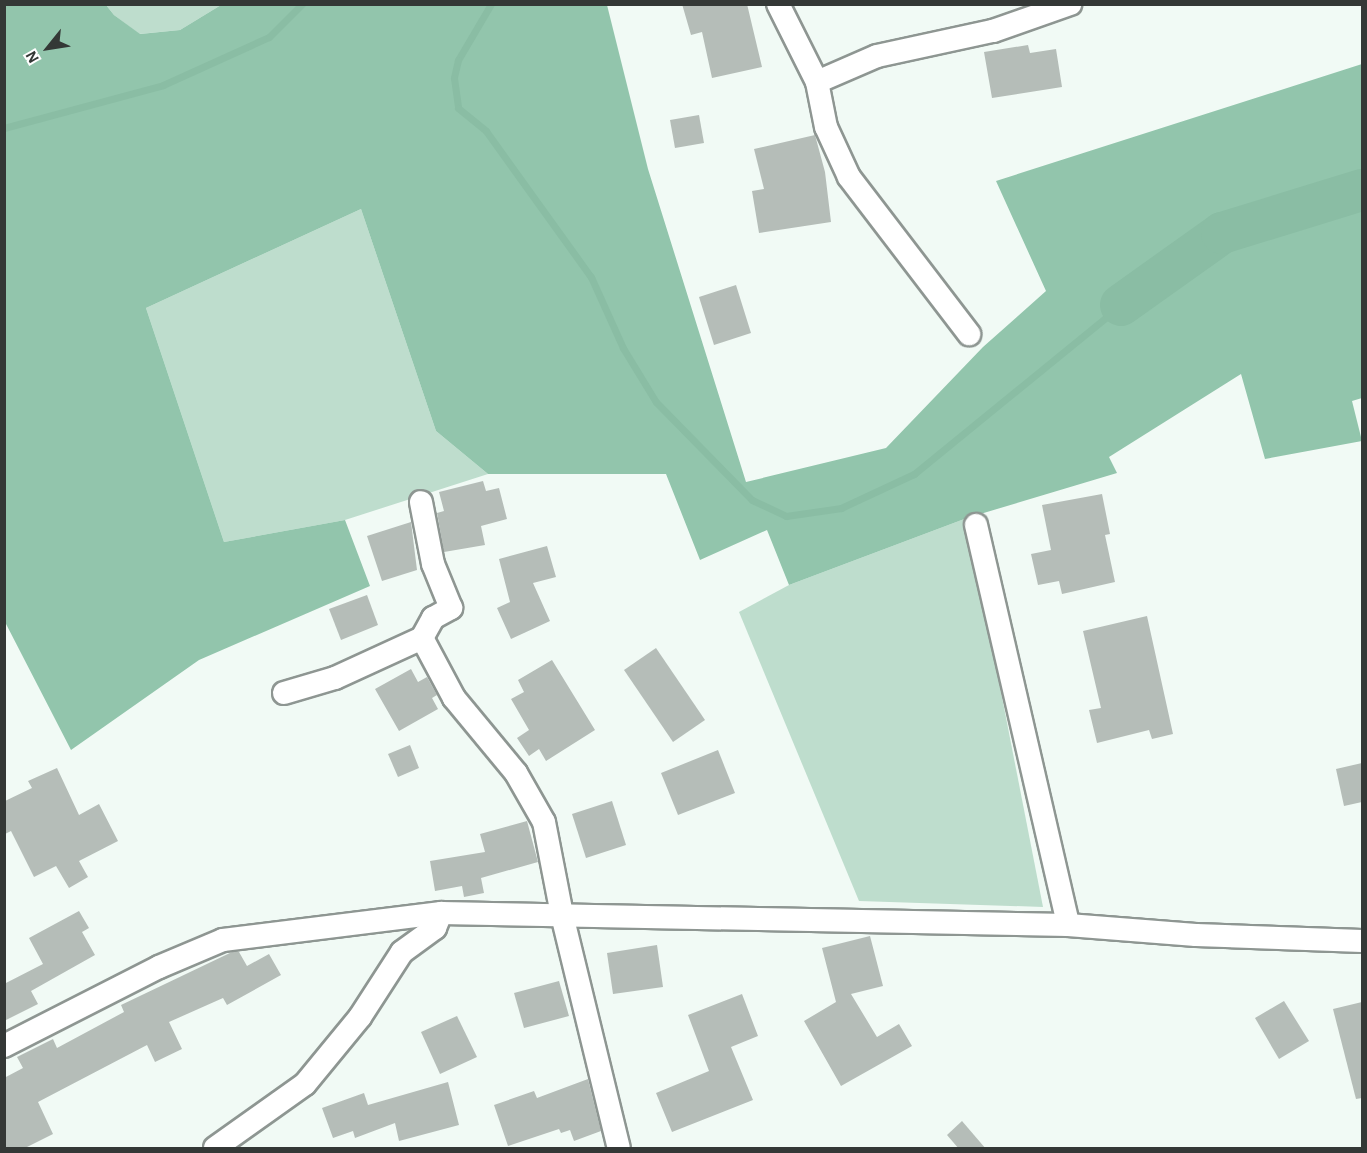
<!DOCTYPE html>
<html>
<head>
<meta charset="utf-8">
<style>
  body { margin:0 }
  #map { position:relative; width:1367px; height:1153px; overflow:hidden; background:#f1faf5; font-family:"Alegreya Sans",sans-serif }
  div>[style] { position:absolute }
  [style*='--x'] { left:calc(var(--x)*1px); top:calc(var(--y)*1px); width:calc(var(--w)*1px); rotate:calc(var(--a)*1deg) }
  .green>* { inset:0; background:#beddcd }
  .forest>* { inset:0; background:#92c5ac }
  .stream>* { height:7px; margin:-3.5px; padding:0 3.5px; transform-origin:3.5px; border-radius:3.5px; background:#8abda4 }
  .river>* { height:42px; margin:-21px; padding:0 21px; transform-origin:21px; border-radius:21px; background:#8abda4 }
  .building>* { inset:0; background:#b5bdb8 }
  .roads { filter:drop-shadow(2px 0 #8e9692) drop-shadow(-2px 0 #8e9692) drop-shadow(0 2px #8e9692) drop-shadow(0 -2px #8e9692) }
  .street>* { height:22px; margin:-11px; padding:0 11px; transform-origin:11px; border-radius:11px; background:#fff }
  span { translate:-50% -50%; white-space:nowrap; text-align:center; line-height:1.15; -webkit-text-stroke:4.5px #fff; paint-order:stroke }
  .frame { position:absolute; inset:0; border:6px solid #343836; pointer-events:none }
  .north { position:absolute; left:18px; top:18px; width:60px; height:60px; -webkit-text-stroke:4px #fff; paint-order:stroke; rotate:240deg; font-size:16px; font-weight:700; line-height:24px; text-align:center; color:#343836 }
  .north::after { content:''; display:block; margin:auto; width:21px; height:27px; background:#343836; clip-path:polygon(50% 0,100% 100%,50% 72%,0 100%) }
</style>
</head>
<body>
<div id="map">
  <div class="green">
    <div style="clip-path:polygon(106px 5px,221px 5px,180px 30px,139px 34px,114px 15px)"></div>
    <div style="clip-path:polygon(361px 209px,436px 431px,488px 474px,345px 520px,224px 542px,146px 308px)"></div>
    <div style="clip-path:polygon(967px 518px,1043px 907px,859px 901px,739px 612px,789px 585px)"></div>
  </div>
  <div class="forest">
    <div style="clip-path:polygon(5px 5px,106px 5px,114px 15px,140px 34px,180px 30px,221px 5px,607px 5px,648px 169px,746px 482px,886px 448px,983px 347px,1046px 291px,996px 181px,1362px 64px,1362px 398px,1352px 401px,1362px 441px,1265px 459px,1241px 374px,1109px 457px,1117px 473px,967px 518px,789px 585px,767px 530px,700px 560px,666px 474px,488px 474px,436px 431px,361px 209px,146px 308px,224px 542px,345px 520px,370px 586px,199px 660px,71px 750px,5px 622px)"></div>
  </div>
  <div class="stream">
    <div style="--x:491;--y:4;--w:65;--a:120.5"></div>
    <div style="--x:458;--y:60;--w:18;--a:103"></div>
    <div style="--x:454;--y:78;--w:30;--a:82"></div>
    <div style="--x:458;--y:108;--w:36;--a:39"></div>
    <div style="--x:486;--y:131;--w:180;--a:54.3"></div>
    <div style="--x:591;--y:277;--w:78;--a:65.7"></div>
    <div style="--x:623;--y:348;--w:63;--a:58.6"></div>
    <div style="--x:656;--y:402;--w:137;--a:45.6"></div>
    <div style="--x:752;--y:500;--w:38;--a:25"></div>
    <div style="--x:786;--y:516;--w:56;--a:-8.3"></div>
    <div style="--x:841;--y:508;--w:81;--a:-25"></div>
    <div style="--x:914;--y:474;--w:267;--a:-39.2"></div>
    <div style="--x:4;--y:128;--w:165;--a:-15.1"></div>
    <div style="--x:163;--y:85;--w:116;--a:-24.4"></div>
    <div style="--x:269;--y:37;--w:47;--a:-45"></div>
  </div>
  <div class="river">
    <div style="--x:1121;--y:305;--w:124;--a:-35.5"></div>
    <div style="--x:1222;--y:233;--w:146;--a:-17.1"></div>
  </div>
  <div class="building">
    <div style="clip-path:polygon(682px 4px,747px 4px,762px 67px,712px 78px,702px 32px,691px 35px)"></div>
    <div style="clip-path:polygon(1028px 45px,1030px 53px,1056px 49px,1062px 87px,992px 98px,984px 52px)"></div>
    <div style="clip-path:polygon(699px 115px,704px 143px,675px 148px,670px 120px)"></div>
    <div style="clip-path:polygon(815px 135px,825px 172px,831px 222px,759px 233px,752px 191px,764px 189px,754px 149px)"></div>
    <div style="clip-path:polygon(736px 285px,751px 333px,714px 345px,699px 297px)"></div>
    <div style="clip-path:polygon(483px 481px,486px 491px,499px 488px,507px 519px,481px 526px,485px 545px,444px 552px,437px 513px,444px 511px,439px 492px)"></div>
    <div style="clip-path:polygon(1102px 494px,1110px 534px,1105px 535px,1115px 582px,1062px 594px,1059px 581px,1038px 585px,1031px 554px,1051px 550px,1042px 505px)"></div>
    <div style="clip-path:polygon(411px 522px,417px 570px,382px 581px,367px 536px)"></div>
    <div style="clip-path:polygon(547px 546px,556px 577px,533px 583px,550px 621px,511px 639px,497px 608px,510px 602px,499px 559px)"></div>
    <div style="clip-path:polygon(367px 595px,378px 625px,341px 640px,329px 609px)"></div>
    <div style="clip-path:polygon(1147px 616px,1173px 734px,1152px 739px,1149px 730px,1097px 743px,1089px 710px,1101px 708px,1083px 631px)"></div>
    <div style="clip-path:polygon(656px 648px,705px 720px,673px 742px,624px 670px)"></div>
    <div style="clip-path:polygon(552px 660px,595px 730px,546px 761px,539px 749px,529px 756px,517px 738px,529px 730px,511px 699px,524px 692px,518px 680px)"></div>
    <div style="clip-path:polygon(411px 669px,418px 682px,427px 677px,437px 695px,432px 698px,438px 709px,399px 731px,375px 689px)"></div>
    <div style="clip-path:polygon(410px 745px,419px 768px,398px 777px,388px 754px)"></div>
    <div style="clip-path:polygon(718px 750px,735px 793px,678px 815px,661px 773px)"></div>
    <div style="clip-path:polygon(1362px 763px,1362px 802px,1344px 806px,1336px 769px)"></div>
    <div style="clip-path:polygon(57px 768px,79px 815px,99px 804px,118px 841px,79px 861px,88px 877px,69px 888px,56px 866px,34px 877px,11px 831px,5px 834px,5px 801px,32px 788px,28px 781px)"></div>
    <div style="clip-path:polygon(612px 801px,626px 845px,586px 858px,572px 814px)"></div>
    <div style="clip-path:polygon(527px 821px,538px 862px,481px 878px,484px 893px,464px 897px,462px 886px,435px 891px,430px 861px,485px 852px,480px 834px)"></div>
    <div style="clip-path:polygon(79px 911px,89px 928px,82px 932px,95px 955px,31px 991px,38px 1004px,4px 1021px,4px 984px,43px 964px,29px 938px)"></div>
    <div style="clip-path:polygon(870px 936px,883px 986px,851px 994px,877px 1037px,899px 1024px,912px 1046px,841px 1086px,804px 1021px,836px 1002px,822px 948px)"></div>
    <div style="clip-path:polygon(657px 945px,663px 987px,613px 994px,607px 953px)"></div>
    <div style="clip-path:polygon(232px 952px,239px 952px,247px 966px,269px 954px,281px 975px,227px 1005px,223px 998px,169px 1022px,182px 1049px,155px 1062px,147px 1045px,38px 1102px,53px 1134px,23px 1149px,4px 1149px,4px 1078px,23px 1068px,17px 1057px,53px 1039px,57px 1048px,124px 1012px,121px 1005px)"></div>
    <div style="clip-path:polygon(559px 981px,569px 1016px,524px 1028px,514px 993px)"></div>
    <div style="clip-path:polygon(742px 994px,758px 1036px,731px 1047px,753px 1100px,672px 1132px,656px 1093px,709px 1071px,688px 1015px)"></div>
    <div style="clip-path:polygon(1284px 1001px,1309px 1041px,1279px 1059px,1255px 1018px)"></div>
    <div style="clip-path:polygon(1362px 1002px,1362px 1098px,1356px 1099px,1333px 1009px)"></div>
    <div style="clip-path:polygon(457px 1016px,477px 1057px,440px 1074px,421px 1032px)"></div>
    <div style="clip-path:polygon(588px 1079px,601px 1131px,574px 1141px,570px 1130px,561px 1133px,559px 1129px,508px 1146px,494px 1105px,534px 1091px,537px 1098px)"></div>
    <div style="clip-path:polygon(448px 1082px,459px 1125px,399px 1141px,395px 1123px,355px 1138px,353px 1131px,333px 1138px,322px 1108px,364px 1093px,368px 1105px)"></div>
    <div style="clip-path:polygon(962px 1121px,986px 1149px,959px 1149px,947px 1135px)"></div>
  </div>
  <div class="roads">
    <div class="street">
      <div style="--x:778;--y:4;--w:87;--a:63.4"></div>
      <div style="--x:817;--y:82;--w:46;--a:78.7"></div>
      <div style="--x:826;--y:127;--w:55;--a:65.3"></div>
      <div style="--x:849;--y:177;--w:198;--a:52.6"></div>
      <div style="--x:817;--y:82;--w:65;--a:-23.4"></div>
      <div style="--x:877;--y:56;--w:119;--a:-12.2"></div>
      <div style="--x:993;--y:31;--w:82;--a:-19.3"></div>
      <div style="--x:976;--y:525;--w:410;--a:77"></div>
      <div style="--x:422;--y:638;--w:68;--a:61.9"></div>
      <div style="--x:454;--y:698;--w:97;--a:50.4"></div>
      <div style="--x:516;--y:773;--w:56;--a:60.3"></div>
      <div style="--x:544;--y:822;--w:95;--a:79"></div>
      <div style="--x:562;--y:915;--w:240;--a:76.3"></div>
      <div style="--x:284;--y:693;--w:53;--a:-16.4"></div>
      <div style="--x:335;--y:678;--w:96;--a:-24.7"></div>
      <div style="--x:422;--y:638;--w:23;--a:-61"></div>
      <div style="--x:433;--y:618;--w:21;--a:-29"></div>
      <div style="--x:451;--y:608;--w:48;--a:-112.2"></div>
      <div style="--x:433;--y:564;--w:63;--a:-101"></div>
      <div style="--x:4;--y:1046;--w:174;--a:-27"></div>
      <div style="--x:159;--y:967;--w:69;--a:-22.9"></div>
      <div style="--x:223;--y:940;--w:220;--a:-7.1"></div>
      <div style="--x:441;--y:913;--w:627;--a:1.1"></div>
      <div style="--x:1068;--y:925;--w:128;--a:4.5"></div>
      <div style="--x:1196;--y:935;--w:166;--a:2.1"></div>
      <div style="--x:215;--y:1148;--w:110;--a:-35.4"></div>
      <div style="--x:305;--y:1084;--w:87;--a:-50.6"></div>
      <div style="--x:360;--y:1017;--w:77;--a:-57.1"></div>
      <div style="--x:402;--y:952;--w:41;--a:-36"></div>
      <div style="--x:435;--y:928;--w:16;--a:-68"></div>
    </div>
  </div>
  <div class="frame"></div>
  <div class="north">N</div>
</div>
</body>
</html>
